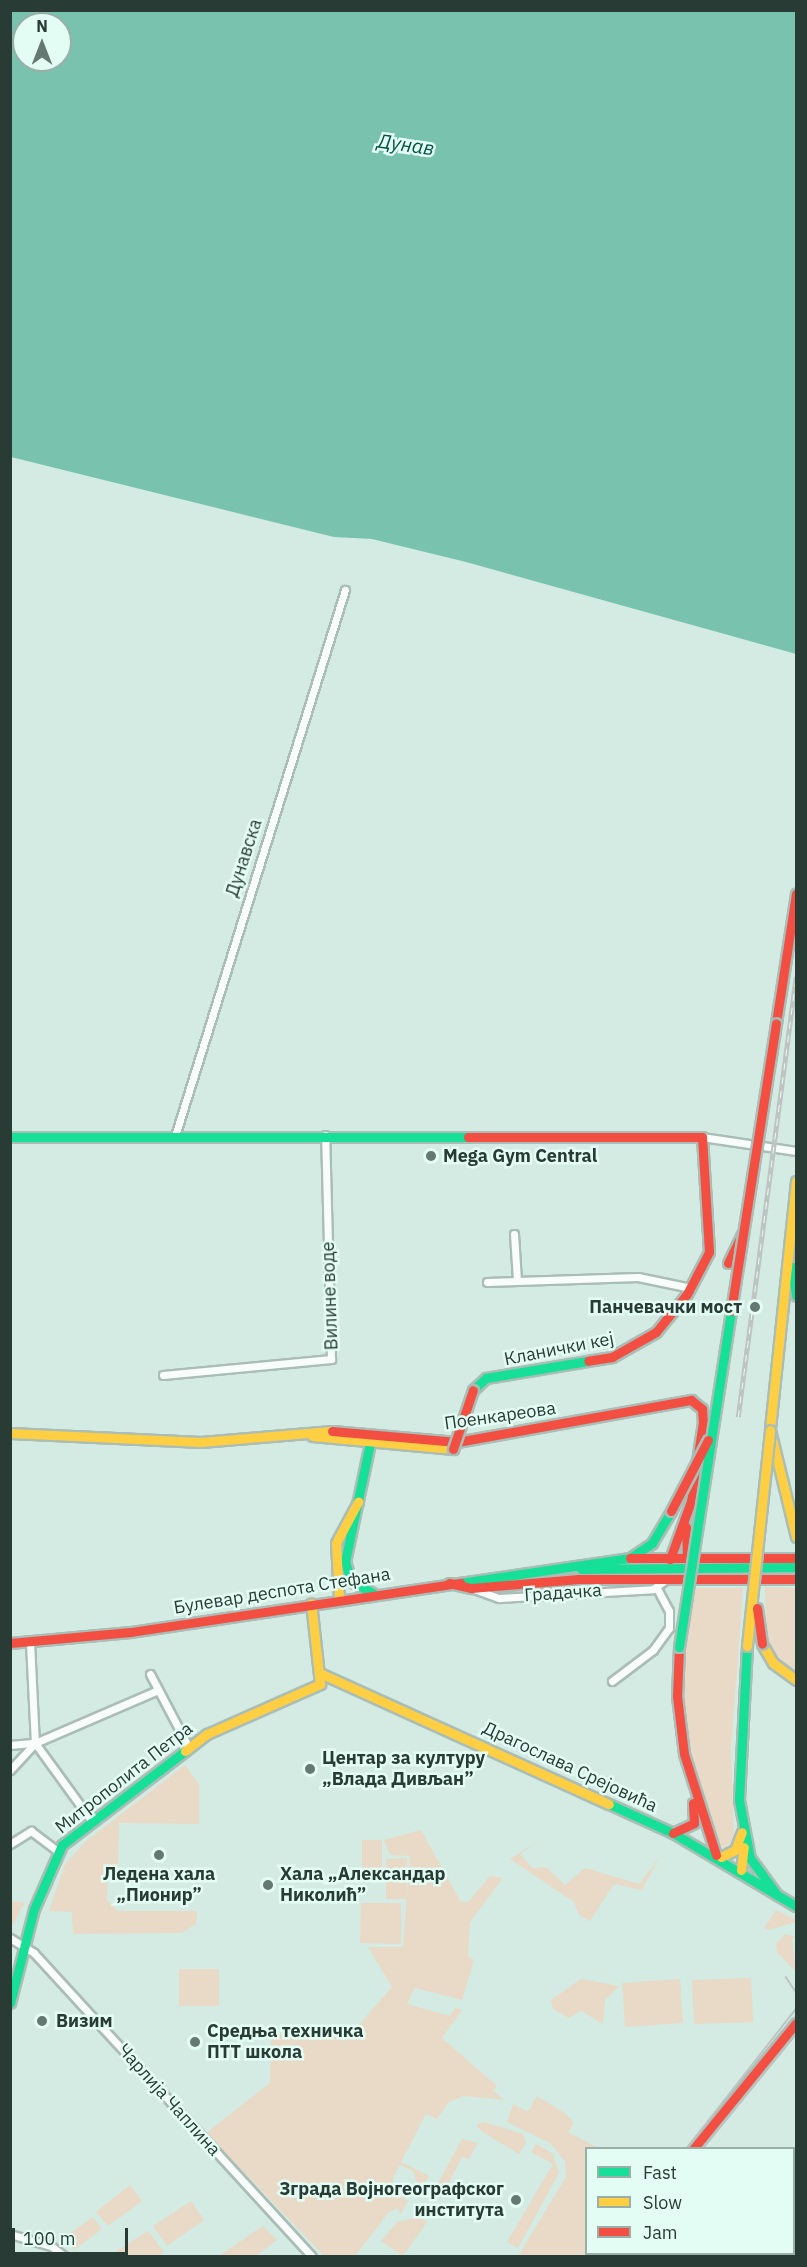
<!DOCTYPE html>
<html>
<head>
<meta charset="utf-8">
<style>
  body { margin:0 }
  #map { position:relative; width:807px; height:2267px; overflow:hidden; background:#d3ebe2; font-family:"IBM Plex Sans",sans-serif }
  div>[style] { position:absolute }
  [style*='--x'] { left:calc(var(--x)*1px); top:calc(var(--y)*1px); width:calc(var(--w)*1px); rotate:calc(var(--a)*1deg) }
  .green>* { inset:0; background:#e9d9c7 }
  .water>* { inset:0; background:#79c3ae }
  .roads { filter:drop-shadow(2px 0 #aabdb6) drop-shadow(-2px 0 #aabdb6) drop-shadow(0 2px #aabdb6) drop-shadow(0 -2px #aabdb6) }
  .street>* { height:7px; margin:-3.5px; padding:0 3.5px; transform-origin:3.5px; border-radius:3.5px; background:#f8fcfb }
  .fast>* { height:9px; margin:-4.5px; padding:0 4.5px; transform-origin:4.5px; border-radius:4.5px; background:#16e098 }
  .slow>* { height:9px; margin:-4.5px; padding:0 4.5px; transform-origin:4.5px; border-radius:4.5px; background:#ffcf43 }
  .jam>* { height:9px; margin:-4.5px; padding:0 4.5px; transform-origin:4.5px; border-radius:4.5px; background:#f24e42 }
  .tram>* { height:1.5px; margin:-0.75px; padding:0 0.75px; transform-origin:0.75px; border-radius:0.75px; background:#bec4c2 }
  .rail>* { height:4.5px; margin-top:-2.25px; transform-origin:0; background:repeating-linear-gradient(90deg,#e3fdf4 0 7px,#bec4c2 0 14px); box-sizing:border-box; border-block:2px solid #bec4c2 }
  .bridges { filter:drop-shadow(2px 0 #aabdb6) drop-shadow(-2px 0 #aabdb6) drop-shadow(0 2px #aabdb6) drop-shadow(0 -2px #aabdb6) }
  .fast-bridge>* { height:9px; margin:-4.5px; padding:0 4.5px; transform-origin:4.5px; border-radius:4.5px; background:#16e098 }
  .slow-bridge>* { height:9px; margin:-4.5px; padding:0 4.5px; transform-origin:4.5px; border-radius:4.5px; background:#ffcf43 }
  .jam-bridge>* { height:9px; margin:-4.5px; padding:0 4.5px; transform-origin:4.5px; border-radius:4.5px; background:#f24e42 }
  .dots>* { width:16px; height:16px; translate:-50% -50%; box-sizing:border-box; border:3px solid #e3fdf4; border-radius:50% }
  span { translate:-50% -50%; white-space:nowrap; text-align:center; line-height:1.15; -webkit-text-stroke:5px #e3fdf4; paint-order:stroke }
  .street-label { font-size:18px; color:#293b35 }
  .poi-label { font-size:18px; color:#293b35; font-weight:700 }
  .left { translate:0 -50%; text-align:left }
  .right { translate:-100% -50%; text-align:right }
  .water-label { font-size:20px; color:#005342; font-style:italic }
  .frame { position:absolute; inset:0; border:12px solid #293b35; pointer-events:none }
  .legend { position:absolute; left:585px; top:2147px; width:210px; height:108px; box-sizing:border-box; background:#e3fdf4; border:2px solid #99afa8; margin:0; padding:8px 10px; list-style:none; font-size:18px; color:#293b35 }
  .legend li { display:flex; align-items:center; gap:12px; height:30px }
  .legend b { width:30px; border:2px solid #99afa8 }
  .north { position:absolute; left:12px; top:12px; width:60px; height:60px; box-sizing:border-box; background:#e3fdf4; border:2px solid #99afa8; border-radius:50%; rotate:0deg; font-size:16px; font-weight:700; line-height:24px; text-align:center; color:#293b35 }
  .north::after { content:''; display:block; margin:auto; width:21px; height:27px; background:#647972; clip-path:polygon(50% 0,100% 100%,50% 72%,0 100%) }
  .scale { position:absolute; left:12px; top:2228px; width:116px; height:27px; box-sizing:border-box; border:3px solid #293b35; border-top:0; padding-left:8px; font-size:18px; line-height:21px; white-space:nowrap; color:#293b35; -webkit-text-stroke:4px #e3fdf4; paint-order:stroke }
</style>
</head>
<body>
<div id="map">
  <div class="green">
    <div style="clip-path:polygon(765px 1587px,796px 1588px,796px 1674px,776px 1661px,767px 1643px)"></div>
    <div style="clip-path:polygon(688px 1588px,743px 1588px,731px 1748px,734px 1838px,725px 1849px,717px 1842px,697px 1790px,678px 1704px)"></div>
    <div style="clip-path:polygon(185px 1765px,199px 1784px,199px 1824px,119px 1823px,118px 1867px,108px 1867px,107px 1900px,118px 1911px,197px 1911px,196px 1924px,182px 1933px,73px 1934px,72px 1912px,49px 1911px,65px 1864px,86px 1841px)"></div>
    <div style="clip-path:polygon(421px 1830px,461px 1902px,468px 1902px,490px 1876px,503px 1878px,470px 1922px,468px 1956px,474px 1960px,462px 2000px,415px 1988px,407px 2004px,450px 2016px,455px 2008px,462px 2010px,442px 2038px,497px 2086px,493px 2091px,505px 2100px,464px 2096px,449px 2102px,437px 2119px,426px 2114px,401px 2162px,429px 2176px,420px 2191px,413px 2171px,400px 2165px,393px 2178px,396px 2193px,408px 2201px,401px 2214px,398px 2208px,389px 2212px,355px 2256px,324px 2256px,206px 2133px,270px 2083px,271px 2033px,349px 2036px,392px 1987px,368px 1947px,403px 1947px,410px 1856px,390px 1855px,384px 1840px)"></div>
    <div style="clip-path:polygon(362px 1840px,382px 1840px,382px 1882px,362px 1882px)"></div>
    <div style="clip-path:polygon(538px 1841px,520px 1854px,532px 1868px,546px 1867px,565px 1885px,585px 1868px,639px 1884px,659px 1858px,642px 1890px,614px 1884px,590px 1921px,579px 1915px,574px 1902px,510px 1859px)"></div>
    <div style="clip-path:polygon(407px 1858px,407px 1899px,386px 1899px,386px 1859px)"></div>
    <div style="clip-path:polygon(10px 1902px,25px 1902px,11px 1928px,10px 1928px)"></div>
    <div style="clip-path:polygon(361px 1903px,401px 1903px,401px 1944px,360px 1943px)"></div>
    <div style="clip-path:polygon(776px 1910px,796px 1920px,796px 1922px,768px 1930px,764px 1928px)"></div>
    <div style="clip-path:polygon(785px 1934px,796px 1937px,792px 1939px,796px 1972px,777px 1952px,776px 1944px)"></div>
    <div style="clip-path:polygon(179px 1969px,219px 1969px,219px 2006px,179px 2006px)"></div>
    <div style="clip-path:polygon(751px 1978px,753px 2022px,694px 2024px,692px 1980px)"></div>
    <div style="clip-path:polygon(581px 1979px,619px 1986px,605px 2000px,603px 2024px,581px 2011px,569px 2018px,553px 2009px,551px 2000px)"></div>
    <div style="clip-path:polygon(680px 1979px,683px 2023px,625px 2027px,622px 1983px)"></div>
    <div style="clip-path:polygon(537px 2096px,565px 2113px,574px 2123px,568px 2132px,598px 2148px,586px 2148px,586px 2256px,518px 2256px,566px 2177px,565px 2161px,550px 2143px,507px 2122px,513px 2104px,528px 2112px)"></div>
    <div style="clip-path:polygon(483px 2122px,523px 2134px,526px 2143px,519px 2154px,484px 2133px,476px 2125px)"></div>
    <div style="clip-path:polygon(462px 2139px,478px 2143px,469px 2159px,462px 2157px,444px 2192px,436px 2187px)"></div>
    <div style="clip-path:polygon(536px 2144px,552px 2153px,559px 2173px,518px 2248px,507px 2242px,553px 2164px,531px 2152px)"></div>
    <div style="clip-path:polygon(130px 2185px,142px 2201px,108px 2226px,96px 2212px)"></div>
    <div style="clip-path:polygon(191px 2201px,204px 2220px,167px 2246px,153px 2226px)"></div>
    <div style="clip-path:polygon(93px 2217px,102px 2229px,74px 2250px,65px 2237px)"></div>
    <div style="clip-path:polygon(419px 2217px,427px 2222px,403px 2256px,381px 2241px,397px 2222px)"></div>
    <div style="clip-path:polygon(263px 2226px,277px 2240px,256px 2256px,219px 2256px)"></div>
    <div style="clip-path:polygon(148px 2231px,164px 2252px,158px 2256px,109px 2256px)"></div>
  </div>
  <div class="water">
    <div style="clip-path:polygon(evenodd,10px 11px,796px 11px,796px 654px,466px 562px,372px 539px,334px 537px,11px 457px,10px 11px,24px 24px,60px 24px,60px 60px,24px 60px,24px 24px)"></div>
  </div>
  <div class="roads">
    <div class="street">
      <div style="--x:175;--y:1136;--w:572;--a:-72.71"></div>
      <div style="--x:702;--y:1137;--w:95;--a:8.5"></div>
      <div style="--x:514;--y:1234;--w:46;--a:86.3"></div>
      <div style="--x:487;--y:1282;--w:151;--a:-1.9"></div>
      <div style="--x:638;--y:1277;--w:54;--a:11.7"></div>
      <div style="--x:163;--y:1375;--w:169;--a:-5.4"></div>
      <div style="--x:331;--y:1359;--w:224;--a:-91.5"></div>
      <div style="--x:471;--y:1588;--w:30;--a:20"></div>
      <div style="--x:499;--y:1598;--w:154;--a:-3.3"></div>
      <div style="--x:653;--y:1589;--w:17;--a:-36"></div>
      <div style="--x:30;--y:1642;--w:101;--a:87.2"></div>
      <div style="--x:35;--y:1743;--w:95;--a:54"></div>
      <div style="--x:150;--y:1674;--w:81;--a:62.2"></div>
      <div style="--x:612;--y:1681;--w:51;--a:-37.1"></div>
      <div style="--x:653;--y:1650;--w:27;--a:-54"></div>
      <div style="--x:669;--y:1628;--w:17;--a:-90"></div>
      <div style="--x:669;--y:1611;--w:26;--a:-118"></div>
      <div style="--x:10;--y:1745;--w:25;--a:-5"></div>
      <div style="--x:35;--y:1743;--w:134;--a:-23.3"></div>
      <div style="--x:10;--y:1770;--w:37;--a:-47"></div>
      <div style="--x:10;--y:1844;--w:25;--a:-32"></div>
      <div style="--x:31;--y:1831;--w:34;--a:37"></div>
      <div style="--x:10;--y:1938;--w:28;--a:32"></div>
      <div style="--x:34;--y:1953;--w:411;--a:47.5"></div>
      <div style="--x:10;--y:2234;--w:43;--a:16.3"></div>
      <div style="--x:51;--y:2246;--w:16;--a:38"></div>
    </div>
    <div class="fast">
      <div style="--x:10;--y:1137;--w:458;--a:0"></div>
      <div style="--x:792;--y:1267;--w:29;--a:82"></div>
      <div style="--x:473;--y:1390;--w:18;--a:-43"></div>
      <div style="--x:486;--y:1378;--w:103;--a:-9.5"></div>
      <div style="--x:370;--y:1443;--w:122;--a:101.9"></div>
      <div style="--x:345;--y:1562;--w:20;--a:72"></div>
      <div style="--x:351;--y:1581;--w:25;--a:29"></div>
      <div style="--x:581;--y:1569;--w:215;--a:-0.5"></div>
      <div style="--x:460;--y:1583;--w:172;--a:-8.4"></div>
      <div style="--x:630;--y:1558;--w:27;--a:-34"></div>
      <div style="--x:652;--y:1543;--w:37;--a:-59"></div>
      <div style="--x:747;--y:1646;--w:154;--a:93"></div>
      <div style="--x:739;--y:1800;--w:59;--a:79.3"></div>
      <div style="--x:750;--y:1858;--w:46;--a:53.9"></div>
      <div style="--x:609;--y:1804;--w:70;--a:24.4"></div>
      <div style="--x:673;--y:1833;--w:143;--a:30.7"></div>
      <div style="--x:10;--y:2003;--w:97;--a:-75.7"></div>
      <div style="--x:34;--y:1909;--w:70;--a:-66.4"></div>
      <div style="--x:62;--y:1845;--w:155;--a:-37.4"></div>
      <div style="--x:606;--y:2256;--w:3;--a:-45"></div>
    </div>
    <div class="slow">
      <div style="--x:796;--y:1181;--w:250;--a:96"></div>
      <div style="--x:770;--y:1430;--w:110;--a:76.3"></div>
      <div style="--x:10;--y:1433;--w:191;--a:2.7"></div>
      <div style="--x:201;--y:1442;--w:131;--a:-4.8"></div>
      <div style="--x:312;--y:1436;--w:142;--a:5.3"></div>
      <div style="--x:339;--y:1598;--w:55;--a:-93.1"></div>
      <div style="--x:336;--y:1543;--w:47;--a:-61.8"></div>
      <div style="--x:762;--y:1644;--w:22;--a:60"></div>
      <div style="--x:773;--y:1663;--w:29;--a:36"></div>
      <div style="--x:322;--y:1674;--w:315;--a:24.4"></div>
      <div style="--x:185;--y:1751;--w:28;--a:-38"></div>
      <div style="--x:207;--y:1734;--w:124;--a:-23.9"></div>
      <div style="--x:320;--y:1684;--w:81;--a:-96.3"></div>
      <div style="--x:721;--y:1857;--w:16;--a:-27"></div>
      <div style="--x:735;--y:1850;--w:19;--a:-69"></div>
      <div style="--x:741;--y:1870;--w:23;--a:-83"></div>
    </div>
    <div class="jam">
      <div style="--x:776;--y:1023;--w:131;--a:-81.2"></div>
      <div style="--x:468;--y:1137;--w:234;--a:0"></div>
      <div style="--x:702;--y:1137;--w:115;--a:86.5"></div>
      <div style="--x:709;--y:1252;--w:47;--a:117.6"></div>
      <div style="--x:687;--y:1294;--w:49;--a:129.2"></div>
      <div style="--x:656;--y:1332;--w:51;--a:150.4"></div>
      <div style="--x:612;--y:1357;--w:24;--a:171"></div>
      <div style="--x:728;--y:1263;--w:32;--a:-64"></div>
      <div style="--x:332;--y:1431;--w:125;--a:5"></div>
      <div style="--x:457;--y:1442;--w:238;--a:-10.2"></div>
      <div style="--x:691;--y:1400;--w:14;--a:39"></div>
      <div style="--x:702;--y:1409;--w:13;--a:86"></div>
      <div style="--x:703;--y:1422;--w:80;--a:98.6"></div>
      <div style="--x:691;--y:1501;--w:62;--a:109.9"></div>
      <div style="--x:686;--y:1527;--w:32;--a:88"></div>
      <div style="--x:630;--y:1558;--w:166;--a:0"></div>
      <div style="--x:449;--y:1583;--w:23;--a:13"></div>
      <div style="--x:471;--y:1588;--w:108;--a:-4.8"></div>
      <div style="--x:579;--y:1579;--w:217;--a:0"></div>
      <div style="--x:10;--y:1643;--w:121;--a:-5.2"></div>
      <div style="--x:131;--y:1632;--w:333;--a:-8.5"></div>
      <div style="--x:679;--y:1647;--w:49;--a:92.3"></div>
      <div style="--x:677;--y:1696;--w:58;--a:83.1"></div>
      <div style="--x:684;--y:1754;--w:106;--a:72.4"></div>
      <div style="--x:673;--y:1833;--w:23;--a:-25"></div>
      <div style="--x:694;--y:1823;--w:20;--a:-93"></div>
      <div style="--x:694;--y:2148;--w:161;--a:-50.8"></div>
    </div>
  </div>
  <div class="tram">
    <div style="--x:786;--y:1977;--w:18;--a:56"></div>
    <div style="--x:687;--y:2148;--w:177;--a:-51.9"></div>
    <div style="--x:703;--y:2148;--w:147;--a:-50.8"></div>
    <div style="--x:599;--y:2256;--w:3;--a:-45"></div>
    <div style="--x:615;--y:2256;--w:4;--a:-34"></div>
  </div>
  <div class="rail">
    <div style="--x:738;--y:1417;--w:444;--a:-82.5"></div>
  </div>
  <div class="bridges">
    <div class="fast-bridge">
      <div style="--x:679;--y:1647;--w:340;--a:-81.2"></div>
    </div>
    <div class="slow-bridge">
      <div style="--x:747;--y:1646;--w:217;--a:-83.9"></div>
    </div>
    <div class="jam-bridge">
      <div style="--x:731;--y:1311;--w:291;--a:-81.1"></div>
      <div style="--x:453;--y:1449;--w:62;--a:-71.3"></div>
      <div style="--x:671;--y:1511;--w:80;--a:-62.5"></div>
      <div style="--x:757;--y:1608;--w:36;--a:82"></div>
    </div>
  </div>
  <div class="dots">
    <div style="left:431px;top:1156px;background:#647972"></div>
    <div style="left:755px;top:1307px;background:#647972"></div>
    <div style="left:310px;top:1769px;background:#647972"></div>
    <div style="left:159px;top:1855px;background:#647972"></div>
    <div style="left:268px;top:1885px;background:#647972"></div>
    <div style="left:42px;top:2021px;background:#647972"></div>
    <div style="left:195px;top:2042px;background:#647972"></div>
    <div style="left:516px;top:2200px;background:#647972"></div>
  </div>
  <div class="street-label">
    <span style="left:244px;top:858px;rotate:-72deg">Дунавска</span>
    <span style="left:330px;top:1296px;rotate:-92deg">Вилине воде</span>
    <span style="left:559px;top:1349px;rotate:-11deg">Кланички кеј</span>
    <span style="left:500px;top:1416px;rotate:-8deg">Поенкареова</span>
    <span style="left:282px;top:1591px;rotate:-9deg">Булевар деспота Стефана</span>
    <span style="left:563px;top:1593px;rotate:-4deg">Градачка</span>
    <span style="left:570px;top:1767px;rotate:25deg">Драгослава Срејовића</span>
    <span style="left:124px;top:1778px;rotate:-38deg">Митрополита Петра</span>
    <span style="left:169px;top:2100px;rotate:48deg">Чарлија Чаплина</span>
  </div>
  <div class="poi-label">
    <span class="left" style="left:443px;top:1156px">Mega Gym Central</span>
    <span class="right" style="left:742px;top:1307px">Панчевачки мост</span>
    <span class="left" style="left:322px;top:1769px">Центар за културу<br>„Влада Дивљан”</span>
    <span style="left:159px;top:1885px">Ледена хала<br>„Пионир”</span>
    <span class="left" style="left:280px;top:1885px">Хала „Александар<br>Николић”</span>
    <span class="left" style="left:56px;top:2021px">Визим</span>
    <span class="left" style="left:207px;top:2042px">Средња техничка<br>ПТТ школа</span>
    <span class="right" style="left:504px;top:2200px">Зграда Војногеографског<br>института</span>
  </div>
  <div class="water-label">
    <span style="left:406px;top:144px;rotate:8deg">Дунав</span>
  </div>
  <div class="frame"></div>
  <ul class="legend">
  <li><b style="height:8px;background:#16e098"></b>Fast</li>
  <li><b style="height:8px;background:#ffcf43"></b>Slow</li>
  <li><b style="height:8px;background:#f24e42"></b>Jam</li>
  </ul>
  <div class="north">N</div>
  <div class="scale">100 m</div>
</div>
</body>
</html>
